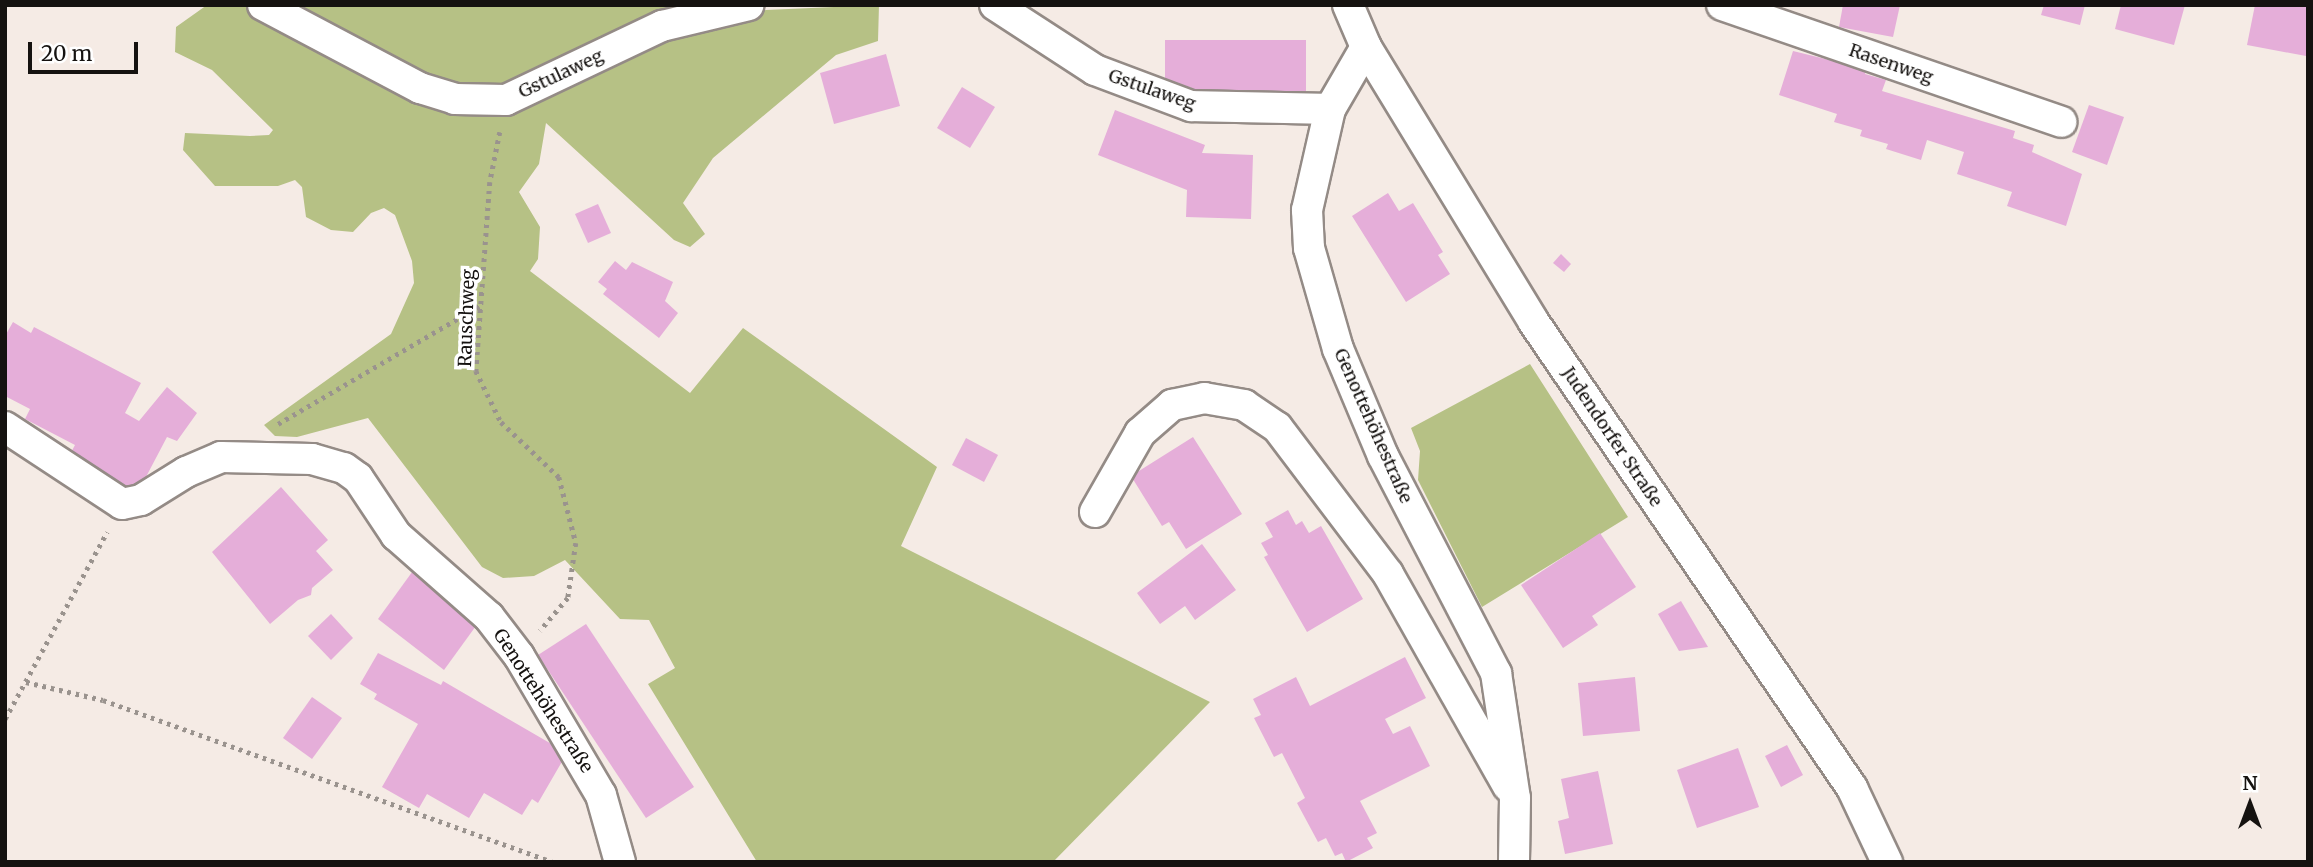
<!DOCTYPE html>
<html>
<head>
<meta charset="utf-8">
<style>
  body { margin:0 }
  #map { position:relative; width:2313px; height:867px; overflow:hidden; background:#f5ebe5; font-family:Merriweather,serif }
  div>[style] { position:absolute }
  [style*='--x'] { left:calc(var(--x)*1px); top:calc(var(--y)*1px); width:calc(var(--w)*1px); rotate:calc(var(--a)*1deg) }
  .green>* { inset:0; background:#b6c185 }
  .building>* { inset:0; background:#e5aed9 }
  .path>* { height:4.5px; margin-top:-2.25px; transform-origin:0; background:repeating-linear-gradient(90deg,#9a938e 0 3.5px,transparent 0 8.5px) }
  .roads { filter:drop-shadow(2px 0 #948b86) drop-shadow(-2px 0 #948b86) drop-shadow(0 2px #948b86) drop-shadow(0 -2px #948b86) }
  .street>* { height:30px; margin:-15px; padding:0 15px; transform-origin:15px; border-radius:15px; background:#fff }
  span { translate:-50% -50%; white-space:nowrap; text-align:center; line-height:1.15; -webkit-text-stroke:7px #fff; paint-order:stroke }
  .street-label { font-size:18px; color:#151210 }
  .frame { position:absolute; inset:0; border:7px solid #151210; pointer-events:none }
  .north { position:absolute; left:2215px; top:769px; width:70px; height:70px; -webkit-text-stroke:5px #fff; paint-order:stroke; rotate:0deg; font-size:19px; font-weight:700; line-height:28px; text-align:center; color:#151210 }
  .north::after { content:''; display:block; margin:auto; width:24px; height:32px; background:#151210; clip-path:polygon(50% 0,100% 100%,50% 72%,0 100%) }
  .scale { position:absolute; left:28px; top:42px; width:110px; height:32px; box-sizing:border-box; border:4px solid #151210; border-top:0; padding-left:9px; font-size:21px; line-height:24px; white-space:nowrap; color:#151210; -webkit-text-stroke:5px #fff; paint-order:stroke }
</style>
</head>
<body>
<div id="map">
  <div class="green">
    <div style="clip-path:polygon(207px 5px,685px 5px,611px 33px,622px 53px,731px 16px,766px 10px,879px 5px,878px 41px,836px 55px,713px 158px,683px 203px,705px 234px,690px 247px,674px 240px,546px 123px,539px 164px,519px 192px,540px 227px,538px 259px,530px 271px,690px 393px,743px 328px,937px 467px,901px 546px,1210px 702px,1053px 862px,757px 862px,648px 684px,675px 668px,649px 620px,620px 619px,565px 560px,534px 576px,503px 578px,482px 567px,368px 418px,297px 437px,275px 436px,264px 425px,391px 334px,414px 283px,412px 261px,395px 215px,384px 208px,371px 213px,353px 232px,331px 230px,306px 217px,302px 187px,295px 180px,278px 186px,215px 186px,183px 150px,185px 133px,250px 136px,269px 135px,273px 130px,212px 70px,175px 52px,176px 27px)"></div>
    <div style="clip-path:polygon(1530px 364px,1628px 517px,1482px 607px,1418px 480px,1420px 451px,1411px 428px)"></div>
  </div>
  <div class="building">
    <div style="clip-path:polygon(1843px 5px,1900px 5px,1893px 37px,1839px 27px)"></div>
    <div style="clip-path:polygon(2044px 5px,2085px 5px,2080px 25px,2041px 15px)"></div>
    <div style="clip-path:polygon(2121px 5px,2185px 5px,2174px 45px,2115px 29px)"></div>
    <div style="clip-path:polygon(2255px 5px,2308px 5px,2306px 56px,2247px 45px)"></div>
    <div style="clip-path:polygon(1165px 40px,1306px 40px,1306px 98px,1191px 98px,1191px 87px,1165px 87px)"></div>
    <div style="clip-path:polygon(1793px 51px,1866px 69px,1865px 74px,1886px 80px,1882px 91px,2015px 131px,2013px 138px,2034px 145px,2032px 152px,2082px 174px,2066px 226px,2007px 206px,2012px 192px,1957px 174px,1964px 152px,1927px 140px,1921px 160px,1886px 149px,1888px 144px,1860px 136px,1862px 130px,1834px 122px,1837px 114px,1779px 95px)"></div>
    <div style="clip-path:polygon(886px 54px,900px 106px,834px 124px,820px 73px)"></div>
    <div style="clip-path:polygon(962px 87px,995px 107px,970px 148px,937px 128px)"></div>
    <div style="clip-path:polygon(2089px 105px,2124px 117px,2107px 165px,2072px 152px)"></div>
    <div style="clip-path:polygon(1115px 110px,1205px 145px,1202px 153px,1253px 155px,1251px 219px,1186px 217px,1187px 190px,1098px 155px)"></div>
    <div style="clip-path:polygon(1388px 193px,1399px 211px,1413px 203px,1443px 252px,1438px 255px,1450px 274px,1406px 302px,1352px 216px)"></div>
    <div style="clip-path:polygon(598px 204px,611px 233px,588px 243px,575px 214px)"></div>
    <div style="clip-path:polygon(1561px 254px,1571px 264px,1564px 272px,1553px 263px)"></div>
    <div style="clip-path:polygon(615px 261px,626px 270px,632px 262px,673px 282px,665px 301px,678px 313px,659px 338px,603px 294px,607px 289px,598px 282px)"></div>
    <div style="clip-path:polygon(13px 322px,31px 333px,34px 327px,141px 383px,125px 413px,139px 421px,167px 387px,197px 413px,177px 441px,167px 437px,137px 494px,68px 458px,75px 445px,25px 419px,30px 409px,5px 396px,5px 336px)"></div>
    <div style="clip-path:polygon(1193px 437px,1242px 514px,1186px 549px,1169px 522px,1162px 526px,1131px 476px)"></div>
    <div style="clip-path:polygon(966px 438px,998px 455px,984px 482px,952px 465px)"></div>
    <div style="clip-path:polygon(281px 487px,328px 540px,316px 551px,333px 570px,312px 588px,311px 595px,298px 600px,270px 624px,212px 552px)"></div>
    <div style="clip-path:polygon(1288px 510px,1296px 525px,1302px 521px,1309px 533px,1321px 526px,1363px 599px,1307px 632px,1264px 557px,1268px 555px,1261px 543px,1273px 537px,1265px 523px)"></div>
    <div style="clip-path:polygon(1600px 533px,1636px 587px,1592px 616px,1598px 625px,1563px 648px,1521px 585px)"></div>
    <div style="clip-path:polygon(1202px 544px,1236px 590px,1195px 620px,1185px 606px,1160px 624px,1137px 593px)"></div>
    <div style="clip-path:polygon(415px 568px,481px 619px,444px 670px,378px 619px)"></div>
    <div style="clip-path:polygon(1681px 601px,1708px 647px,1679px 651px,1658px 614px)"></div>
    <div style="clip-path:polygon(331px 614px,353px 638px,331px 660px,308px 636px)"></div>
    <div style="clip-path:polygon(586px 624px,694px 787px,646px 818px,538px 655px)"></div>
    <div style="clip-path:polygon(378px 653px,441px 685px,443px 681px,567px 753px,538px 803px,532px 799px,522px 815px,484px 793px,469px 818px,427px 794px,419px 808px,382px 787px,418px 724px,374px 699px,377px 694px,360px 684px)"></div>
    <div style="clip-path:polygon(1405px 657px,1426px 698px,1385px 719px,1393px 734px,1410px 726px,1430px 766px,1360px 801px,1377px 833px,1367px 838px,1373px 848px,1346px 862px,1342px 853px,1335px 856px,1326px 838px,1318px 842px,1297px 803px,1305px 798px,1282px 753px,1274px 757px,1254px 718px,1261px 715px,1253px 699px,1296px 677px,1310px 706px)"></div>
    <div style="clip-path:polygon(1635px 677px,1640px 731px,1583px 736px,1578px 683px)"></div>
    <div style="clip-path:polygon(312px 697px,342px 718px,312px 759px,283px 738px)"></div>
    <div style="clip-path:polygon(1787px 745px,1803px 775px,1781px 787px,1765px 756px)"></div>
    <div style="clip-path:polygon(1738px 748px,1759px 807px,1697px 828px,1677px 770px)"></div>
    <div style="clip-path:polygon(1598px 771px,1613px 844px,1565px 854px,1558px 821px,1569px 818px,1561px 779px)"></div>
  </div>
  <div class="path">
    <div style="--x:500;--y:132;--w:51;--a:101.3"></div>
    <div style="--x:490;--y:182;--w:190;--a:94.2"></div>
    <div style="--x:476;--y:371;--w:57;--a:63.9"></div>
    <div style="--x:501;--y:422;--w:80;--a:43.5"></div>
    <div style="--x:559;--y:477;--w:68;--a:75.6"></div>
    <div style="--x:576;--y:543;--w:56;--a:98.3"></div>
    <div style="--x:568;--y:598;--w:43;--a:130.3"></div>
    <div style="--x:278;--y:424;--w:233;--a:-30.4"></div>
    <div style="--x:26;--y:682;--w:79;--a:13.2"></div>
    <div style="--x:103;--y:700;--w:477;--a:19.8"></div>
    <div style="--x:5;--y:719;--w:213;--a:-61.4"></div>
  </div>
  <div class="roads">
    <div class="street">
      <div style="--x:263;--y:5;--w:178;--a:27.9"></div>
      <div style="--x:420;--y:88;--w:37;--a:17"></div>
      <div style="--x:455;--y:99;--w:51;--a:1.1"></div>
      <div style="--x:506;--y:100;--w:173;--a:-25.4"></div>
      <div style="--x:662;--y:26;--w:89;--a:-13.6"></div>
      <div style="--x:995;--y:5;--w:119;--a:33"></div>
      <div style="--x:1095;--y:70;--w:103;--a:20.6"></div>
      <div style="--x:1191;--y:106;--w:139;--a:1.2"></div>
      <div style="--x:1348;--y:5;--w:46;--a:66.8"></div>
      <div style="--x:1366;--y:47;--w:321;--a:58.6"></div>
      <div style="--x:1533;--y:321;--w:566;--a:55.66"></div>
      <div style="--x:1852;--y:788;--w:82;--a:64.7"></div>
      <div style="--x:1722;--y:5;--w:359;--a:19"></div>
      <div style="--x:1366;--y:47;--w:72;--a:120.1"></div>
      <div style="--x:1330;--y:109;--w:104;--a:102.8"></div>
      <div style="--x:1307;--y:210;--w:38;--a:87"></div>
      <div style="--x:1309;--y:248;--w:105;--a:74"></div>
      <div style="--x:1338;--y:349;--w:116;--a:67.2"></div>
      <div style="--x:1383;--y:456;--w:245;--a:62.5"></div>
      <div style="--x:1496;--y:673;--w:126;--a:81.4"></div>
      <div style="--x:1515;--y:798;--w:64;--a:90.9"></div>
      <div style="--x:5;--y:427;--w:140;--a:33.3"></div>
      <div style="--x:122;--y:504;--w:19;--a:-12"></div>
      <div style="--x:141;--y:500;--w:53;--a:-31.9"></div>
      <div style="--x:186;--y:472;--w:38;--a:-23"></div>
      <div style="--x:221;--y:457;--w:91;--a:1.3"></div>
      <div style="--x:312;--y:459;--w:33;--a:16"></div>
      <div style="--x:344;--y:468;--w:17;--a:36"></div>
      <div style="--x:358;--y:478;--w:69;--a:56.3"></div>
      <div style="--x:396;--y:535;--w:124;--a:41.4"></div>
      <div style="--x:489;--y:617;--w:49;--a:52.4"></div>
      <div style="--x:519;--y:656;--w:161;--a:59.5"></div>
      <div style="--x:601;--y:795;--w:70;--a:74.2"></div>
      <div style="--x:1095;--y:512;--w:91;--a:-60.3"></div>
      <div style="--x:1140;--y:433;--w:43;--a:-41.2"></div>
      <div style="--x:1172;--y:405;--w:33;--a:-12"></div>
      <div style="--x:1204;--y:398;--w:41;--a:9.9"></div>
      <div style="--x:1244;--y:405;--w:40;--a:34"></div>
      <div style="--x:1277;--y:427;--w:184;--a:52.9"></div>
      <div style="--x:1388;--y:574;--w:244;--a:60.5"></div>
    </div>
  </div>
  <div class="street-label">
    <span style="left:1891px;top:64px;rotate:19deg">Rasenweg</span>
    <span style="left:561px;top:74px;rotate:-25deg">Gstulaweg</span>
    <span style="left:1152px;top:90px;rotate:19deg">Gstulaweg</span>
    <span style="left:467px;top:318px;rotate:-88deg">Rauschweg</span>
    <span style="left:1373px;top:426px;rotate:66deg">Genottehöhestraße</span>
    <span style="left:1612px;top:437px;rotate:56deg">Judendorfer Straße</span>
    <span style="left:543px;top:701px;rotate:57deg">Genottehöhestraße</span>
  </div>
  <div class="frame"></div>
  <div class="north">N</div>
  <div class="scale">20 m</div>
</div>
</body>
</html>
